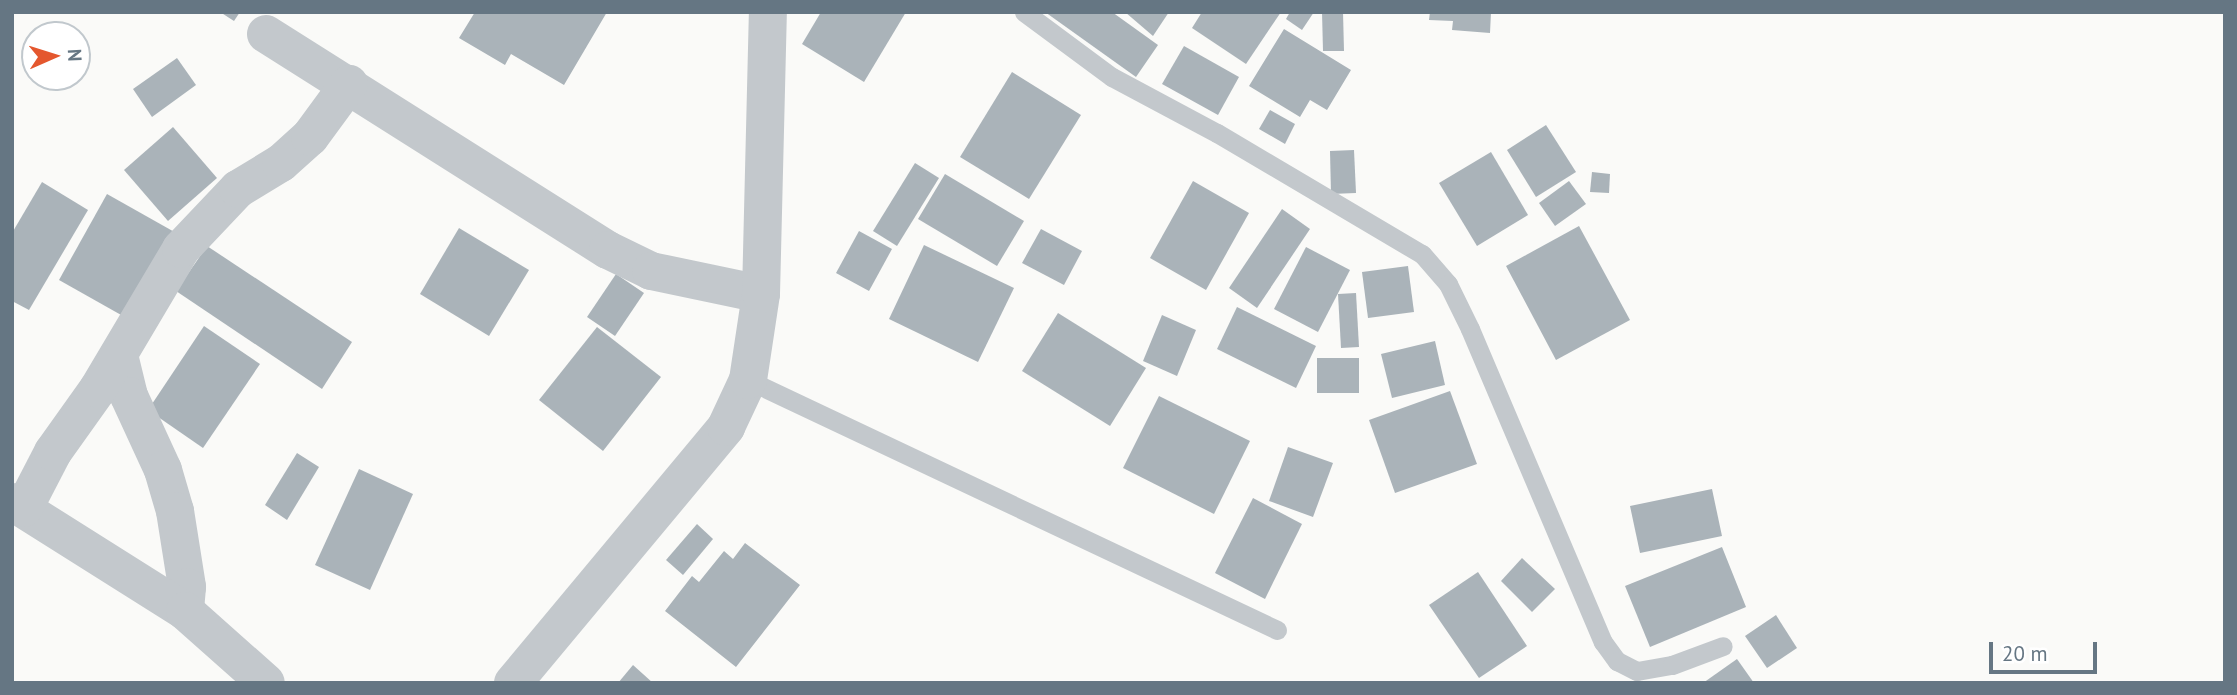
<!DOCTYPE html>
<html>
<head>
<meta charset="utf-8">
<style>
  body { margin:0 }
  #map { position:relative; width:2237px; height:695px; overflow:hidden; background:#fafaf8; font-family:"PT Sans",sans-serif }
  div>[style] { position:absolute }
  [style*='--x'] { left:calc(var(--x)*1px); top:calc(var(--y)*1px); width:calc(var(--w)*1px); rotate:calc(var(--a)*1deg) }
  .building>* { inset:0; background:#aab3b9 }
  .service>* { height:19px; margin:-9.5px; padding:0 9.5px; transform-origin:9.5px; border-radius:9.5px; background:#c3c8cc }
  .minor>* { height:38px; margin:-19px; padding:0 19px; transform-origin:19px; border-radius:19px; background:#c3c8cc }
  span { translate:-50% -50%; white-space:nowrap; text-align:center; line-height:1.15; -webkit-text-stroke:7px #fff; paint-order:stroke }
  .frame { position:absolute; inset:0; border:14px solid #657683; pointer-events:none }
  .north { position:absolute; left:21px; top:21px; width:70px; height:70px; box-sizing:border-box; background:#fff; border:2px solid #c1c8cd; border-radius:50%; rotate:87deg; font-size:19px; font-weight:700; line-height:28px; text-align:center; color:#657683 }
  .north::after { content:''; display:block; margin:auto; width:24px; height:32px; background:#e4572e; clip-path:polygon(50% 0,100% 100%,50% 72%,0 100%) }
  .scale { position:absolute; left:1989px; top:642px; width:108px; height:32px; box-sizing:border-box; border:4px solid #657683; border-top:0; padding-left:9px; font-size:21px; line-height:24px; white-space:nowrap; color:#657683; -webkit-text-stroke:5px #fff; paint-order:stroke }
</style>
</head>
<body>
<div id="map">
  <div class="building">
    <div style="clip-path:polygon(220px 12px,240px 12px,234px 21px)"></div>
    <div style="clip-path:polygon(475px 12px,607px 12px,564px 85px,511px 54px,505px 65px,459px 38px)"></div>
    <div style="clip-path:polygon(821px 12px,906px 12px,864px 82px,802px 44px)"></div>
    <div style="clip-path:polygon(1045px 12px,1112px 12px,1158px 45px,1136px 77px)"></div>
    <div style="clip-path:polygon(1125px 12px,1169px 12px,1153px 36px)"></div>
    <div style="clip-path:polygon(1202px 12px,1281px 12px,1246px 64px,1192px 28px)"></div>
    <div style="clip-path:polygon(1290px 12px,1314px 12px,1302px 30px,1286px 19px)"></div>
    <div style="clip-path:polygon(1322px 12px,1343px 12px,1344px 51px,1323px 51px)"></div>
    <div style="clip-path:polygon(1430px 12px,1491px 12px,1490px 33px,1452px 30px,1453px 21px,1429px 20px)"></div>
    <div style="clip-path:polygon(1284px 29px,1351px 70px,1327px 110px,1310px 100px,1300px 117px,1249px 86px)"></div>
    <div style="clip-path:polygon(1184px 46px,1239px 77px,1218px 115px,1162px 84px)"></div>
    <div style="clip-path:polygon(177px 58px,196px 85px,152px 117px,133px 89px)"></div>
    <div style="clip-path:polygon(1012px 72px,1081px 115px,1029px 199px,960px 157px)"></div>
    <div style="clip-path:polygon(1270px 110px,1295px 124px,1285px 144px,1259px 129px)"></div>
    <div style="clip-path:polygon(1546px 125px,1576px 172px,1536px 197px,1507px 150px)"></div>
    <div style="clip-path:polygon(173px 127px,217px 178px,168px 221px,124px 170px)"></div>
    <div style="clip-path:polygon(1354px 150px,1356px 193px,1331px 194px,1330px 151px)"></div>
    <div style="clip-path:polygon(1491px 152px,1528px 215px,1477px 246px,1439px 183px)"></div>
    <div style="clip-path:polygon(915px 163px,939px 178px,897px 246px,873px 231px)"></div>
    <div style="clip-path:polygon(1592px 172px,1610px 174px,1609px 193px,1590px 192px)"></div>
    <div style="clip-path:polygon(945px 174px,1024px 221px,997px 266px,918px 219px)"></div>
    <div style="clip-path:polygon(1193px 181px,1249px 213px,1206px 290px,1150px 258px)"></div>
    <div style="clip-path:polygon(1569px 181px,1586px 204px,1555px 226px,1539px 203px)"></div>
    <div style="clip-path:polygon(42px 182px,88px 210px,29px 310px,12px 301px,12px 233px)"></div>
    <div style="clip-path:polygon(107px 194px,178px 234px,130px 320px,59px 280px)"></div>
    <div style="clip-path:polygon(1282px 209px,1310px 229px,1257px 308px,1229px 288px)"></div>
    <div style="clip-path:polygon(1579px 226px,1630px 320px,1556px 360px,1506px 266px)"></div>
    <div style="clip-path:polygon(459px 228px,529px 270px,489px 336px,420px 294px)"></div>
    <div style="clip-path:polygon(1041px 229px,1082px 251px,1064px 285px,1022px 263px)"></div>
    <div style="clip-path:polygon(859px 231px,892px 249px,869px 291px,836px 273px)"></div>
    <div style="clip-path:polygon(924px 245px,1014px 288px,978px 362px,889px 319px)"></div>
    <div style="clip-path:polygon(207px 246px,352px 342px,322px 389px,176px 291px)"></div>
    <div style="clip-path:polygon(1306px 247px,1350px 270px,1318px 332px,1274px 309px)"></div>
    <div style="clip-path:polygon(1408px 266px,1414px 312px,1368px 318px,1362px 272px)"></div>
    <div style="clip-path:polygon(616px 274px,644px 293px,615px 336px,587px 317px)"></div>
    <div style="clip-path:polygon(1356px 293px,1359px 347px,1341px 348px,1338px 294px)"></div>
    <div style="clip-path:polygon(1237px 307px,1316px 346px,1296px 388px,1217px 349px)"></div>
    <div style="clip-path:polygon(1058px 313px,1146px 368px,1110px 426px,1022px 371px)"></div>
    <div style="clip-path:polygon(1162px 315px,1196px 330px,1177px 376px,1143px 361px)"></div>
    <div style="clip-path:polygon(204px 326px,260px 364px,203px 448px,148px 410px)"></div>
    <div style="clip-path:polygon(597px 327px,661px 377px,603px 451px,539px 400px)"></div>
    <div style="clip-path:polygon(1435px 341px,1445px 385px,1392px 398px,1381px 354px)"></div>
    <div style="clip-path:polygon(1317px 358px,1359px 358px,1359px 393px,1317px 393px)"></div>
    <div style="clip-path:polygon(1450px 391px,1477px 464px,1395px 493px,1369px 420px)"></div>
    <div style="clip-path:polygon(1159px 396px,1250px 441px,1214px 514px,1123px 468px)"></div>
    <div style="clip-path:polygon(1288px 447px,1333px 463px,1313px 517px,1269px 501px)"></div>
    <div style="clip-path:polygon(297px 453px,319px 467px,287px 520px,265px 505px)"></div>
    <div style="clip-path:polygon(359px 469px,413px 494px,370px 590px,315px 565px)"></div>
    <div style="clip-path:polygon(1712px 489px,1722px 536px,1640px 553px,1630px 506px)"></div>
    <div style="clip-path:polygon(1253px 498px,1302px 524px,1265px 599px,1215px 573px)"></div>
    <div style="clip-path:polygon(697px 524px,713px 539px,683px 575px,666px 560px)"></div>
    <div style="clip-path:polygon(745px 543px,800px 585px,736px 667px,665px 611px,692px 576px,699px 582px,724px 551px,733px 559px)"></div>
    <div style="clip-path:polygon(1722px 547px,1746px 607px,1650px 647px,1625px 586px)"></div>
    <div style="clip-path:polygon(1522px 558px,1555px 589px,1532px 612px,1501px 581px)"></div>
    <div style="clip-path:polygon(1478px 572px,1527px 646px,1479px 678px,1429px 605px)"></div>
    <div style="clip-path:polygon(1776px 615px,1797px 648px,1767px 668px,1745px 636px)"></div>
    <div style="clip-path:polygon(1737px 659px,1754px 683px,1703px 683px)"></div>
    <div style="clip-path:polygon(633px 665px,653px 683px,618px 683px)"></div>
  </div>
  <div class="service">
    <div style="--x:1024;--y:12;--w:109;--a:36.5"></div>
    <div style="--x:1112;--y:77;--w:119;--a:28.1"></div>
    <div style="--x:1217;--y:133;--w:238;--a:30.6"></div>
    <div style="--x:1422;--y:254;--w:40;--a:49"></div>
    <div style="--x:1448;--y:284;--w:50;--a:63.9"></div>
    <div style="--x:1470;--y:329;--w:340;--a:67"></div>
    <div style="--x:1603;--y:642;--w:24;--a:54"></div>
    <div style="--x:1617;--y:661;--w:22;--a:27"></div>
    <div style="--x:1637;--y:671;--w:36;--a:-10"></div>
    <div style="--x:1672;--y:665;--w:54;--a:-20.4"></div>
    <div style="--x:748;--y:380;--w:585;--a:25.29"></div>
  </div>
  <div class="minor">
    <div style="--x:266;--y:34;--w:404;--a:32.3"></div>
    <div style="--x:608;--y:250;--w:48;--a:26"></div>
    <div style="--x:651;--y:271;--w:112;--a:11.8"></div>
    <div style="--x:119;--y:355;--w:42;--a:76.3"></div>
    <div style="--x:129;--y:396;--w:81;--a:65.3"></div>
    <div style="--x:163;--y:470;--w:43;--a:73.7"></div>
    <div style="--x:175;--y:511;--w:77;--a:81"></div>
    <div style="--x:187;--y:587;--w:24;--a:95"></div>
    <div style="--x:12;--y:502;--w:204;--a:32.2"></div>
    <div style="--x:185;--y:611;--w:108;--a:41.6"></div>
    <div style="--x:24;--y:508;--w:63;--a:-62.6"></div>
    <div style="--x:53;--y:452;--w:77;--a:-54.5"></div>
    <div style="--x:98;--y:389;--w:163;--a:-59.3"></div>
    <div style="--x:181;--y:249;--w:83;--a:-46.5"></div>
    <div style="--x:238;--y:189;--w:50;--a:-31.2"></div>
    <div style="--x:281;--y:163;--w:39;--a:-42"></div>
    <div style="--x:310;--y:137;--w:66;--a:-53.7"></div>
    <div style="--x:513;--y:683;--w:333;--a:-50.2"></div>
    <div style="--x:726;--y:427;--w:52;--a:-64.9"></div>
    <div style="--x:748;--y:380;--w:87;--a:-81.4"></div>
    <div style="--x:761;--y:294;--w:282;--a:-88.6"></div>
  </div>
  <div class="frame"></div>
  <div class="north">N</div>
  <div class="scale">20 m</div>
</div>
</body>
</html>
